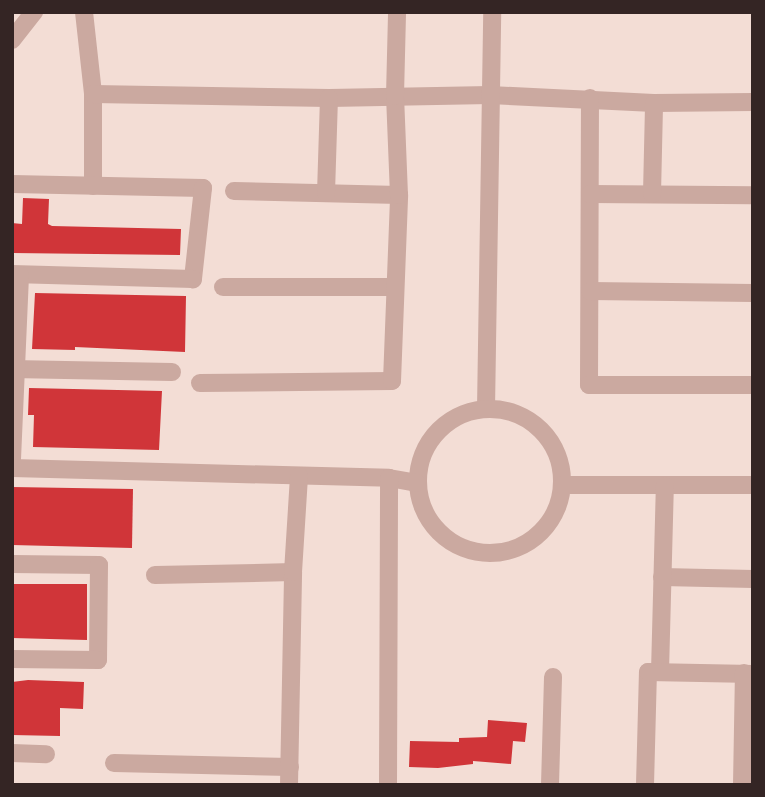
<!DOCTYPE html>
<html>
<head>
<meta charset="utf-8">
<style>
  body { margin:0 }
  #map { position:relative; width:765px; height:797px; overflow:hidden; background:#f3ddd5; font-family:"Source Sans 3",sans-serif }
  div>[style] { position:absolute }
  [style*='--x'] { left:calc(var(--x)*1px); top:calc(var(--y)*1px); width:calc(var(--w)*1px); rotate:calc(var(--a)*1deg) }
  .building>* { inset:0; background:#d03539 }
  .street>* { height:18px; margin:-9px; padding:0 9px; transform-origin:9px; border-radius:9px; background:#cba9a0 }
  .street>.ring { margin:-9px; padding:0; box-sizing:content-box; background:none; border:18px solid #cba9a0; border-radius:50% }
  span { translate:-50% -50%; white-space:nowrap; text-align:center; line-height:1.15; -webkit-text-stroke:7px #fae8e1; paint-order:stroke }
  .frame { position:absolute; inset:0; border:14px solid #342524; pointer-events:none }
</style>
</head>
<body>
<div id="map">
  <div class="building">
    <div style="clip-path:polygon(23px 198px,49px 199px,48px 224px,52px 226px,181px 229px,180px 255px,12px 253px,12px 223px,22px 224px)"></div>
    <div style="clip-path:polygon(35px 293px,186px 296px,185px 352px,75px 347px,75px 350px,32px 349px)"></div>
    <div style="clip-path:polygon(29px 388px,162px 391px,159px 450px,33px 447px,34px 415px,28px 415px)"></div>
    <div style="clip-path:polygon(12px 487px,133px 489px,132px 548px,12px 545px)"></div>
    <div style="clip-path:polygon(12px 584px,87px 584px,87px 640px,12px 638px)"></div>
    <div style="clip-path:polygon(28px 680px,84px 682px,83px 709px,60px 708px,60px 736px,12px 735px,12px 682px)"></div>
    <div style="clip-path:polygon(488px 720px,527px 723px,525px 742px,513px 741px,511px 764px,473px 761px,473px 764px,438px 768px,409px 767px,410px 741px,459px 742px,459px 738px,487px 737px)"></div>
  </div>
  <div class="street">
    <div style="--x:84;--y:12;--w:82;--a:83.7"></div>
    <div style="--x:93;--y:94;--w:92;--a:90"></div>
    <div style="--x:12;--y:40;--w:36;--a:-52"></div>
    <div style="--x:93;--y:94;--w:236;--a:1"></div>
    <div style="--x:329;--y:98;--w:161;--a:-1.1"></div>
    <div style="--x:490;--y:95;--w:164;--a:2.8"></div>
    <div style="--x:654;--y:103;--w:99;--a:-0.6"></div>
    <div style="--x:590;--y:98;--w:287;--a:90.2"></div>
    <div style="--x:589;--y:385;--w:164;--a:0"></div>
    <div style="--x:12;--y:184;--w:191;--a:1.2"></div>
    <div style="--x:203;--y:188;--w:92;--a:96.3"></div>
    <div style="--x:193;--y:279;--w:181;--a:-178.4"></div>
    <div style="--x:234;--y:191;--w:165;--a:1.4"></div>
    <div style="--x:326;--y:193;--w:95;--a:-88.2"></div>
    <div style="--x:590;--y:194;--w:163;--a:0.4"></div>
    <div style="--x:652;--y:194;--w:91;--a:-88.7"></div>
    <div style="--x:223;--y:287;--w:172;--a:0"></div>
    <div style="--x:590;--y:291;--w:163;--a:0.7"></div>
    <div style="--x:12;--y:369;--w:160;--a:1.1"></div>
    <div style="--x:200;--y:383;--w:192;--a:-0.6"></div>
    <div style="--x:392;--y:381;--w:186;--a:-87.8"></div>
    <div style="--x:399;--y:195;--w:99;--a:-92.3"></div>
    <div style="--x:395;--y:96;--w:84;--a:-88.6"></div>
    <div style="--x:486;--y:409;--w:397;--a:-89.1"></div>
    <div class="ring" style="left:418px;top:409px;width:126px;height:126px"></div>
    <div style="--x:12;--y:459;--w:184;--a:-87.5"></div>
    <div style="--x:12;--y:468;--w:377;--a:1.5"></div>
    <div style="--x:389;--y:478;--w:28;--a:10"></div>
    <div style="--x:563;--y:485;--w:190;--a:0"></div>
    <div style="--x:12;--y:564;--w:87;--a:0.7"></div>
    <div style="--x:99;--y:565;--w:95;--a:90.6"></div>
    <div style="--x:98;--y:660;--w:86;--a:-179.3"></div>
    <div style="--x:155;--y:575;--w:138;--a:-1.2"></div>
    <div style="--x:662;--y:577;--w:91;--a:1.3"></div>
    <div style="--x:660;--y:672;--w:186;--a:-88.5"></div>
    <div style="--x:12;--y:753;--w:34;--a:2"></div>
    <div style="--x:114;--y:763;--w:176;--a:1.3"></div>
    <div style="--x:289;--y:785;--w:213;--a:-88.9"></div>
    <div style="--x:293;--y:572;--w:96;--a:-86.4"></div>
    <div style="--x:388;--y:785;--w:307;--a:-89.8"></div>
    <div style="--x:550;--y:785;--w:108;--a:-88.4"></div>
    <div style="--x:645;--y:785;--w:113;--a:-88.5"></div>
    <div style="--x:648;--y:672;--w:105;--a:1.1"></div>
    <div style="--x:742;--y:785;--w:112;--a:-89"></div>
  </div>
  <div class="frame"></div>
</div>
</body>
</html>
